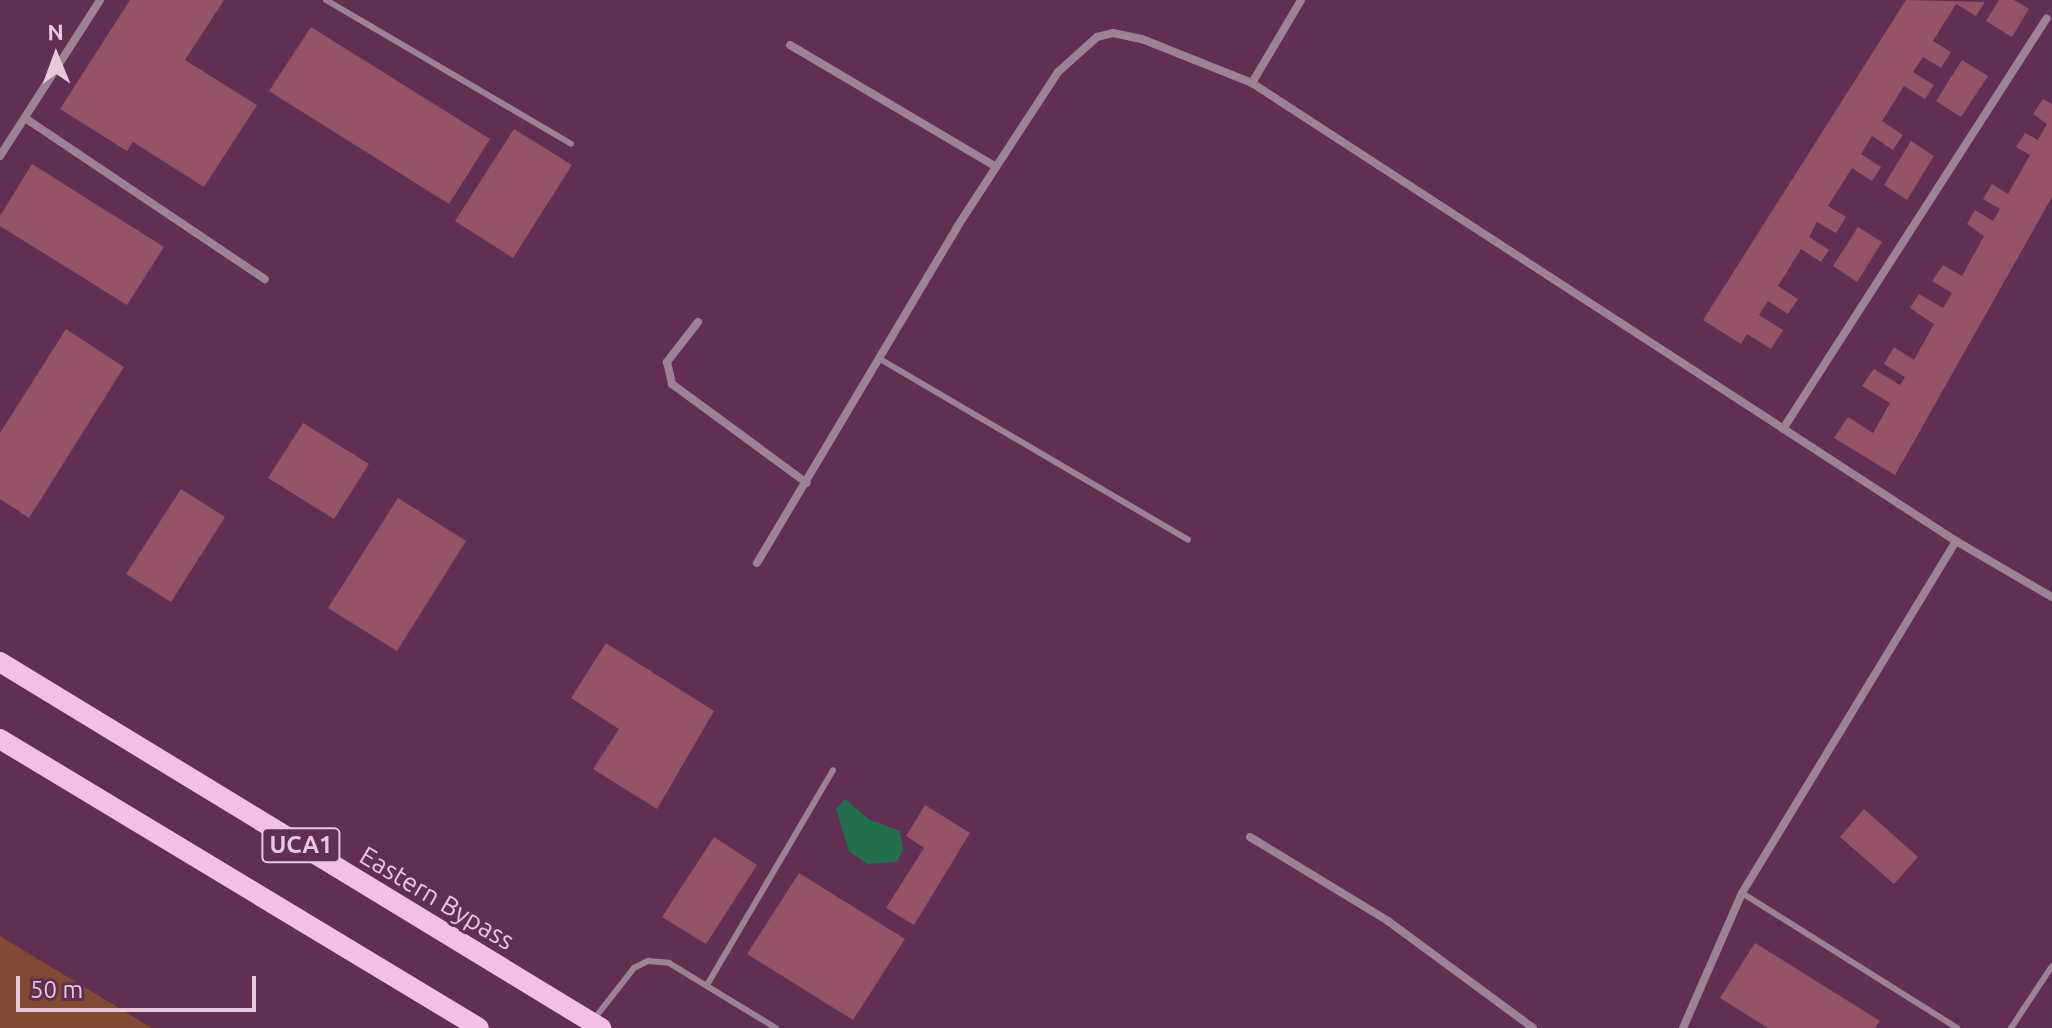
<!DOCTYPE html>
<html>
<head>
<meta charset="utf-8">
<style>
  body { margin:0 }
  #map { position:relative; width:2052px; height:1028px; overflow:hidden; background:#612f51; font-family:Ubuntu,sans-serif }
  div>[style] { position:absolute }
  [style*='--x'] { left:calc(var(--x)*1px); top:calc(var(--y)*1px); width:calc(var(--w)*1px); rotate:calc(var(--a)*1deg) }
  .green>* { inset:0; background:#824933 }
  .water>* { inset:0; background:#226f4e }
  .building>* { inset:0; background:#955367 }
  .service>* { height:6px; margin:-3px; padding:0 3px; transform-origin:3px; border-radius:3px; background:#9c8292 }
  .minor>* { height:8px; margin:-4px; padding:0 4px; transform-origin:4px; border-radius:4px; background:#9c8292 }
  .primary>* { height:20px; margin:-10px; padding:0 10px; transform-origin:10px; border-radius:10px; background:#f4bfe0 }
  span { translate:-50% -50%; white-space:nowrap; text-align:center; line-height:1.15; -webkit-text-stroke:6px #612f51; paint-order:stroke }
  .shield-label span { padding:2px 6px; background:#612f51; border:2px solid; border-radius:6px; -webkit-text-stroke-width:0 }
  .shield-label { font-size:24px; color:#e8c8db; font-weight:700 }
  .street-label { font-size:26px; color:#e8c8db }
  .north { position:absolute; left:16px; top:16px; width:80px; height:80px; -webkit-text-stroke:6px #612f51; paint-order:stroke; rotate:359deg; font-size:22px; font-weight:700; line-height:32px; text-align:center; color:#e8c8db }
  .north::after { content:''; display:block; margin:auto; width:28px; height:36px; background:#e8c8db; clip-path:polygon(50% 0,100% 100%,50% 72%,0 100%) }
  .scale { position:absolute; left:16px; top:976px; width:240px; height:36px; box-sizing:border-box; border:4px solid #e8c8db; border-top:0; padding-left:10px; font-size:24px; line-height:28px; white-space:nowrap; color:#e8c8db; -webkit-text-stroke:6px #612f51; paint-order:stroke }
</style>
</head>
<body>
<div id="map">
  <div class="green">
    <div style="clip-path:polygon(0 936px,152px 1028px,0 1028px)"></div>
  </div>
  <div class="water">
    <div style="clip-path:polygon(845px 799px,870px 820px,900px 831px,903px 851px,896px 862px,867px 864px,849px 851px,836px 809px)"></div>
  </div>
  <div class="building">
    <div style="clip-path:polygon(130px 0,224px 0,185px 60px,257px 105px,204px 187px,133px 142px,127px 151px,60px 109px)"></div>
    <div style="clip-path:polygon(1906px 0,1985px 2px,1976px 16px,1956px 4px,1933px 41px,1951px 52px,1941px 68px,1923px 57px,1913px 72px,1934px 85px,1925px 99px,1904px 86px,1882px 121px,1903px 135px,1893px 150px,1872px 136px,1861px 154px,1881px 167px,1872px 181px,1852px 168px,1828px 206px,1846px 217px,1836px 233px,1817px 222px,1809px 237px,1829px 250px,1821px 262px,1801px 249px,1778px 286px,1798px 299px,1788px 314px,1768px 301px,1759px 315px,1783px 330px,1771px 349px,1747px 334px,1741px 344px,1703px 320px)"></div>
    <div style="clip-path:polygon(1999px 0,2014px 0,2029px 9px,2012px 37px,1986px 21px)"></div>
    <div style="clip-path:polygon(311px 27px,490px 139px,449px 204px,269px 91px)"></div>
    <div style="clip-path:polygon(1962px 60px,1988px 76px,1961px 117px,1936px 101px)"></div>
    <div style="clip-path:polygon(2043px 99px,2052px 104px,2052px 197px,1895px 475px,1834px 438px,1848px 417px,1873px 433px,1890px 403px,1862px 386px,1874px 369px,1900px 385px,1905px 377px,1884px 364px,1894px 347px,1914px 360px,1934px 324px,1910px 308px,1919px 294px,1943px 308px,1952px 293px,1932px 281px,1943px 265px,1962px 276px,1984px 236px,1967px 224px,1975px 210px,1993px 221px,2000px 209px,1983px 199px,1992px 184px,2008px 194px,2030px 155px,2016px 147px,2025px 133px,2038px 140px,2047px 124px,2033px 114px)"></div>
    <div style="clip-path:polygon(514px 129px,572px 165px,513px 258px,455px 221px)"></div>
    <div style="clip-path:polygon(1911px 141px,1934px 156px,1907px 200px,1884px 185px)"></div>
    <div style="clip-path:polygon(32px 164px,164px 247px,127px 305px,0 226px,0 216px)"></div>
    <div style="clip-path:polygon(1858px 227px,1882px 242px,1857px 282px,1833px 266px)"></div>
    <div style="clip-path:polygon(66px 329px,124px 367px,29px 518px,0 499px,0 433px)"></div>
    <div style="clip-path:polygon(303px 423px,369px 464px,334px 519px,268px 478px)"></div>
    <div style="clip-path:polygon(181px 489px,225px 517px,171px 602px,126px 574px)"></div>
    <div style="clip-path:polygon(398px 498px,466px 541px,397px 651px,328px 608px)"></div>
    <div style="clip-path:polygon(606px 643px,714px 711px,657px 809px,593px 769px,619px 729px,571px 698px)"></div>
    <div style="clip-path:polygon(925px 805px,970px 833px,914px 925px,886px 908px,924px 848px,906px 836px)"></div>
    <div style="clip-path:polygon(1864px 809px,1918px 857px,1894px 884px,1840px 837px)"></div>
    <div style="clip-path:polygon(714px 837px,757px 865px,706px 944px,662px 917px)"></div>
    <div style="clip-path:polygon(799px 873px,905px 939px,853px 1020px,747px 954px)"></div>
    <div style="clip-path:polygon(1755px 943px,1880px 1021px,1875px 1028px,1768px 1028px,1720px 998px)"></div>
  </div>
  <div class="service">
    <div style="--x:326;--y:0;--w:284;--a:30.4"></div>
    <div style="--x:880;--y:359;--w:357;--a:30.4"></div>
    <div style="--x:1742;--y:893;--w:254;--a:32.1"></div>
    <div style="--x:707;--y:985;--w:249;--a:-59.6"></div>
    <div style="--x:594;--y:1019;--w:65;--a:-51.9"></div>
    <div style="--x:634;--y:968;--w:16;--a:-27"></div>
    <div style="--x:648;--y:961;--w:21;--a:5"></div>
    <div style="--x:669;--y:963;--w:125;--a:31.3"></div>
    <div style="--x:2011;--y:1028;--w:74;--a:-56.5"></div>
  </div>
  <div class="minor">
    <div style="--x:790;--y:45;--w:239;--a:30.6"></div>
    <div style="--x:1252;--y:83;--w:96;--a:-59.4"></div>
    <div style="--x:25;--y:118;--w:289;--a:33.9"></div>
    <div style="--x:0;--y:156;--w:185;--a:-57.3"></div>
    <div style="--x:698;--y:322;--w:51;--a:127.8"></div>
    <div style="--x:667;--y:362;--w:23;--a:77"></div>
    <div style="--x:672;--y:384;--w:167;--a:36.3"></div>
    <div style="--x:1783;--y:429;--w:488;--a:-57.3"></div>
    <div style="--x:757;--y:563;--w:391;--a:-59.2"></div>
    <div style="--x:957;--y:227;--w:185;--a:-56.9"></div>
    <div style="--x:1058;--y:72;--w:52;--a:-41.9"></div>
    <div style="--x:1097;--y:37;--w:16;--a:-14"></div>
    <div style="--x:1113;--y:33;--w:30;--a:12"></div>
    <div style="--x:1142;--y:39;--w:118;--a:21.8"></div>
    <div style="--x:1252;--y:83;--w:840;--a:33.05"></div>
    <div style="--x:1956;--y:541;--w:111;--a:30.3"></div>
    <div style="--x:1250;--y:837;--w:162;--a:31.3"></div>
    <div style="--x:1388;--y:921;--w:180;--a:36.4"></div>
    <div style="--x:1683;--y:1028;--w:147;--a:-66.4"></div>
    <div style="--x:1742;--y:893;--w:412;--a:-58.7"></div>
  </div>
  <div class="primary">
    <div style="--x:0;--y:662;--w:704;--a:31.34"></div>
    <div style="--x:0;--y:739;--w:559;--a:31.1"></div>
  </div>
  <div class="shield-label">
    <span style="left:301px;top:845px">UCA1</span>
  </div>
  <div class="street-label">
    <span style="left:437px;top:898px;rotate:31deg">Eastern Bypass</span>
  </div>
  <div class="north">N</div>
  <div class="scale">50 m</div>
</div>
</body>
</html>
